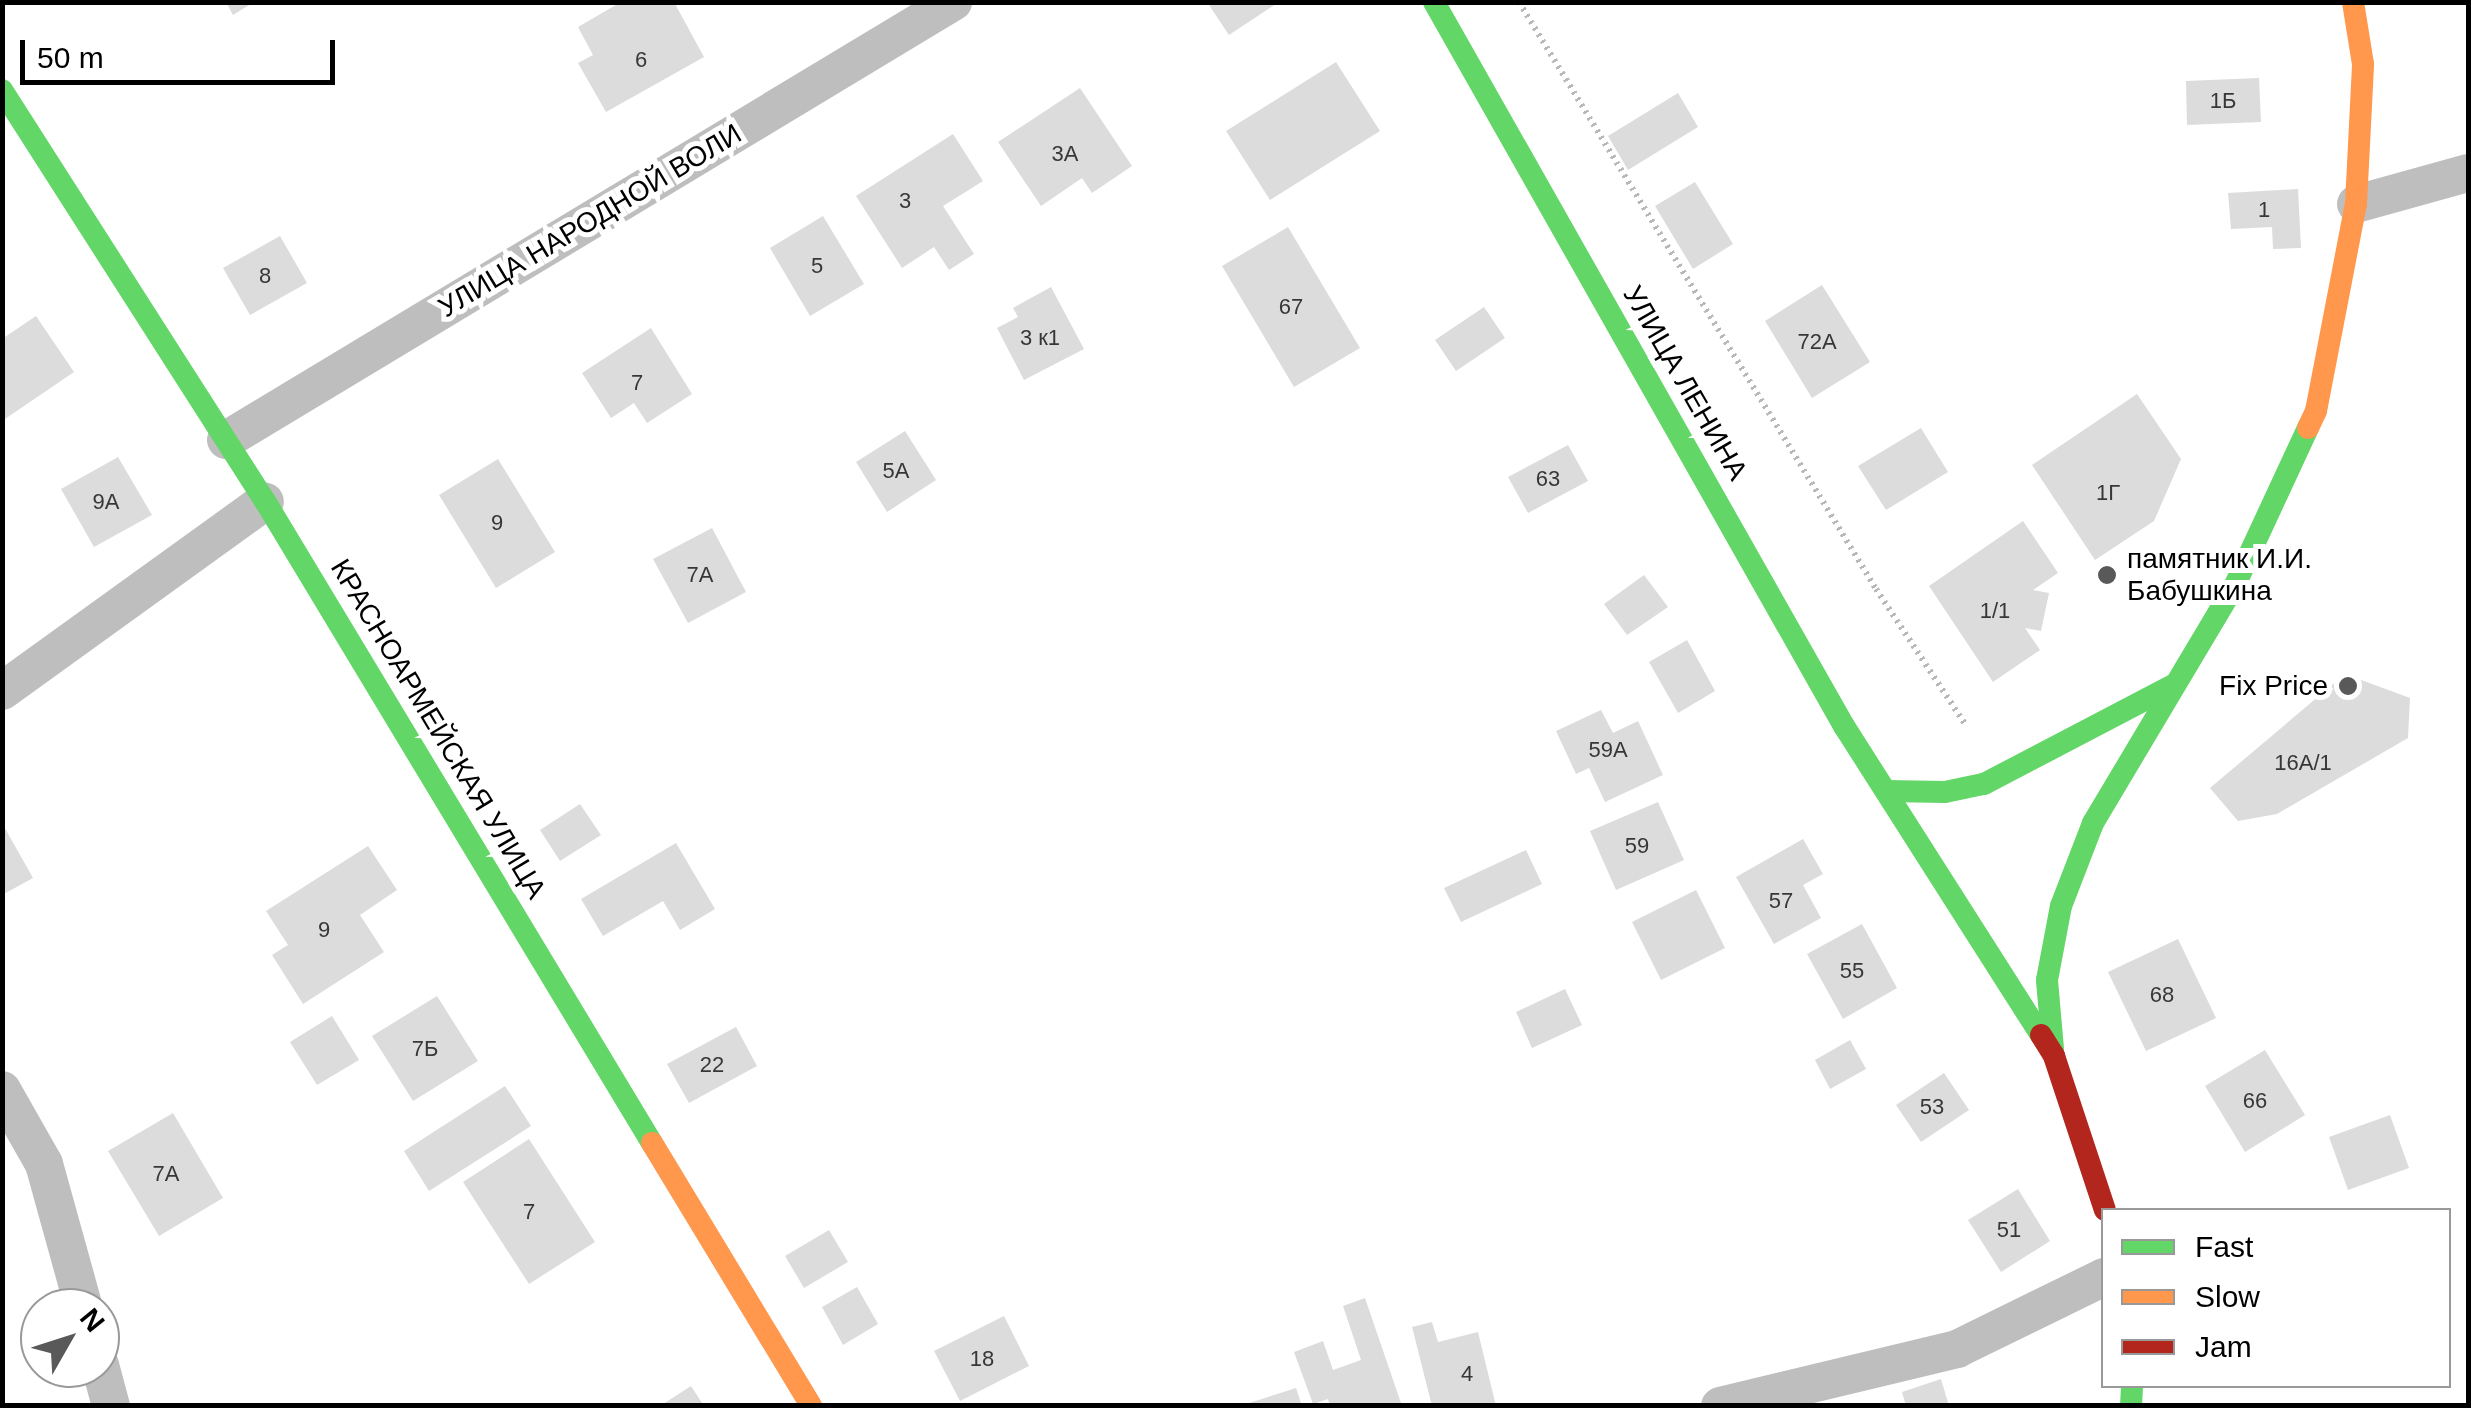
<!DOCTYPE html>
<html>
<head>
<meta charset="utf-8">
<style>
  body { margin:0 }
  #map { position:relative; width:2471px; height:1408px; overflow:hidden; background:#fff; font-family:Helvetica,sans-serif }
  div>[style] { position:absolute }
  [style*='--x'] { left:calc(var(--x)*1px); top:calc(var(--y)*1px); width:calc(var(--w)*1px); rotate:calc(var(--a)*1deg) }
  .building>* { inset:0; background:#dcdcdc }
  .path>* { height:6px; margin-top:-3px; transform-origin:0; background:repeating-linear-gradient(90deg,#b8b8b8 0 2.5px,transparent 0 7.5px) }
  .street>* { height:38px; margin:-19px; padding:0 19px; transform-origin:19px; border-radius:19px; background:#bebebe }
  .fast>* { height:22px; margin:-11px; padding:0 11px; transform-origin:11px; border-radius:11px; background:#63d668 }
  .slow>* { height:22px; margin:-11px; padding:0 11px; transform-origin:11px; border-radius:11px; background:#ff974d }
  .jam>* { height:22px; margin:-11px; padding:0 11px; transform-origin:11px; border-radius:11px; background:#b3261e }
  .dots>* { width:28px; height:28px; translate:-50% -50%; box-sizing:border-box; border:5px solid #fff; border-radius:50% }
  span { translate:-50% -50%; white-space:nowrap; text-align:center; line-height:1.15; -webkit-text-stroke:10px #fff; paint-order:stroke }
  .number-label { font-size:22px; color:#373737 }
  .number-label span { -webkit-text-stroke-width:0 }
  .street-label { font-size:28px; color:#000 }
  .poi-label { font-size:28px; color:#000 }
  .left { translate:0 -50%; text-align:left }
  .right { translate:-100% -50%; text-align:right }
  .frame { position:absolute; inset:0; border:5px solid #000; pointer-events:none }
  .legend { position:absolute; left:2101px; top:1208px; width:350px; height:180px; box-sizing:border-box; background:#fff; border:2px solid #999; margin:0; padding:12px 18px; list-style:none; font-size:30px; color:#000 }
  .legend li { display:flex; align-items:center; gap:20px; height:50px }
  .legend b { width:50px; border:2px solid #999 }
  .north { position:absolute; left:20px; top:1288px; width:100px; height:100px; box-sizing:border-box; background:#fff; border:2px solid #999; border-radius:50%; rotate:51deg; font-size:28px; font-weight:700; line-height:40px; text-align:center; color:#000 }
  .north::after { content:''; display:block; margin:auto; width:35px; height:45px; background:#595959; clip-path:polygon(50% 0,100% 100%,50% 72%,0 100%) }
  .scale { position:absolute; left:20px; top:40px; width:315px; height:45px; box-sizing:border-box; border:5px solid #000; border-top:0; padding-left:12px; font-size:30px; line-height:35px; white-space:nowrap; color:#000; -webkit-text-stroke:8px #fff; paint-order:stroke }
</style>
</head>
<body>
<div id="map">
  <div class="building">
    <div style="clip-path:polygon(226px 2px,254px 2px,233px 15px)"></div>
    <div style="clip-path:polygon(621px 2px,674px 2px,704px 57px,606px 112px,578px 63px,593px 55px,578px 27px)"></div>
    <div style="clip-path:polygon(1207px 2px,1279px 2px,1229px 35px)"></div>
    <div style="clip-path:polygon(1336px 62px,1380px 131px,1270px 200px,1226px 131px)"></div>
    <div style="clip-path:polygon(2259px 78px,2261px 122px,2187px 125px,2186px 81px)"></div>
    <div style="clip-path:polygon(1080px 88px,1132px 166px,1092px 193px,1082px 178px,1041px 206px,998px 142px)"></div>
    <div style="clip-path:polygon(1678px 93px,1698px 127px,1628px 170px,1608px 136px)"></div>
    <div style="clip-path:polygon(953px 134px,983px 181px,943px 206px,974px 254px,949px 270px,934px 247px,902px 268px,856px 196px)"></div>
    <div style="clip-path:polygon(1695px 182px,1733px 244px,1693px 269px,1655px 206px)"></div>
    <div style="clip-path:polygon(2298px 189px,2301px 248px,2273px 249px,2272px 227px,2231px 229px,2228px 193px)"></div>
    <div style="clip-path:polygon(823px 216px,864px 284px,810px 316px,770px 248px)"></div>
    <div style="clip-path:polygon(1288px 227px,1360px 348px,1294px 387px,1222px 266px)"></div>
    <div style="clip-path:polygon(280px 236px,307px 283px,250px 315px,223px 268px)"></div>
    <div style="clip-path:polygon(1822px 285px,1870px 362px,1812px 398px,1765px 321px)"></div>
    <div style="clip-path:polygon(1051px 287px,1084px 349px,1024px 380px,997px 328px,1018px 317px,1013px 308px)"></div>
    <div style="clip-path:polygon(1484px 307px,1505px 338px,1456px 371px,1435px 340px)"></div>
    <div style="clip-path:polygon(36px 316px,74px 372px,2px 421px,2px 339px)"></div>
    <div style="clip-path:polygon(651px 328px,692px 394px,647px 423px,634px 403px,611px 418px,582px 373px)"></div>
    <div style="clip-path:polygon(2137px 394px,2181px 459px,2154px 521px,2095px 560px,2032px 465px)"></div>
    <div style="clip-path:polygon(1921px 428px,1948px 472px,1886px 510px,1858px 466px)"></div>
    <div style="clip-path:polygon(905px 431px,936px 480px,887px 512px,856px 462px)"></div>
    <div style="clip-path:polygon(1568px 445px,1588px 481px,1528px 513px,1508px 477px)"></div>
    <div style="clip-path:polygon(118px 457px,152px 515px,94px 547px,61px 489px)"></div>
    <div style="clip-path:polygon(498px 459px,555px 552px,496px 588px,439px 495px)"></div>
    <div style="clip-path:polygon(2023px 521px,2058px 573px,2033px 590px,2049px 593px,2041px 631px,2025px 628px,2040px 650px,1993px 682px,1929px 586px)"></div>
    <div style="clip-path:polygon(712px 528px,746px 592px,688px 623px,653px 559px)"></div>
    <div style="clip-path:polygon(1644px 575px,1668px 607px,1627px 635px,1604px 604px)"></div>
    <div style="clip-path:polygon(1687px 640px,1715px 691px,1678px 713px,1649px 662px)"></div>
    <div style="clip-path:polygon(2345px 674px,2410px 698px,2408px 738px,2277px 814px,2238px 821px,2210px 788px)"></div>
    <div style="clip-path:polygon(1601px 710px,1613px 733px,1638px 721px,1663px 775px,1605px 802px,1589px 768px,1576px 774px,1556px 731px)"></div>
    <div style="clip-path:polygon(1658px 802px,1684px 860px,1616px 890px,1590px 831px)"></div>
    <div style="clip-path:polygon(580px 804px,601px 835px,560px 861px,540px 830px)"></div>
    <div style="clip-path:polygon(2px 823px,33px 878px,2px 895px)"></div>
    <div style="clip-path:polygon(1803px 839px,1823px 874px,1803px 885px,1821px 918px,1774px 944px,1736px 877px)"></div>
    <div style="clip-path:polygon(676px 843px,715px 909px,680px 930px,663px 901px,603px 936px,581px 899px)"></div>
    <div style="clip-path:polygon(368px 846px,397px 890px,360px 915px,384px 952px,303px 1004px,272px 955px,288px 945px,266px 911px)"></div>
    <div style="clip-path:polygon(1526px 850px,1542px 884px,1461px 922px,1444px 888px)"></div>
    <div style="clip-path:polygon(1696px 890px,1725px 948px,1661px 980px,1632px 922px)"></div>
    <div style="clip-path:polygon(1862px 924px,1897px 988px,1843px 1019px,1807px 954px)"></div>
    <div style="clip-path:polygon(2178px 939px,2216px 1018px,2146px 1051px,2108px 972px)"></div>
    <div style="clip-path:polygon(1565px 989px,1582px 1025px,1532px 1048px,1516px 1012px)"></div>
    <div style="clip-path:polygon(437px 996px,478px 1061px,413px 1101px,372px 1036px)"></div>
    <div style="clip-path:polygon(332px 1016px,359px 1060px,317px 1085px,290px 1042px)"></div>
    <div style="clip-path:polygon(736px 1027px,757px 1066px,689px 1103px,667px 1064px)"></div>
    <div style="clip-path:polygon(1850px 1040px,1866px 1069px,1830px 1089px,1815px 1060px)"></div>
    <div style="clip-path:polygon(2265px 1050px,2305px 1115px,2245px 1152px,2205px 1086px)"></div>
    <div style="clip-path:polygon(1944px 1073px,1969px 1110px,1921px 1142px,1896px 1105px)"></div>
    <div style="clip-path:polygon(505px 1086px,531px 1126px,429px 1191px,404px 1151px)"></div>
    <div style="clip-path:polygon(173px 1113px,223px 1198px,159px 1236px,108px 1151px)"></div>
    <div style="clip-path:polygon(2390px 1115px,2409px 1168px,2348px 1190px,2329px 1137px)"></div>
    <div style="clip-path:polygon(529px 1139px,595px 1242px,529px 1284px,463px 1182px)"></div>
    <div style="clip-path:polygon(2018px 1189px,2050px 1241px,2001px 1272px,1968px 1220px)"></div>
    <div style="clip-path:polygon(829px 1230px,848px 1262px,804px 1288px,785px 1256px)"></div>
    <div style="clip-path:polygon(857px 1287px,878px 1324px,843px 1345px,822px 1307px)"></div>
    <div style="clip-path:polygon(1365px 1298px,1402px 1406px,1330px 1406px,1328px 1399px,1313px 1404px,1294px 1352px,1323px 1341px,1333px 1370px,1361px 1360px,1343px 1306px)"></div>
    <div style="clip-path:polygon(1004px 1316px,1029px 1366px,960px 1401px,934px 1351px)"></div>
    <div style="clip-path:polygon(1432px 1322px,1438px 1342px,1478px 1332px,1496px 1406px,1432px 1406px,1412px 1327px)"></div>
    <div style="clip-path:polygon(1941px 1379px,1949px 1406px,1906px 1406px,1902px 1392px)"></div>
    <div style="clip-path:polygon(691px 1386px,704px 1406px,660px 1406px)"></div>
    <div style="clip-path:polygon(1296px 1388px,1302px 1406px,1244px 1406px,1243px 1405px)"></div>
  </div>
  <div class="path">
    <div style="--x:1519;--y:2;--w:687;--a:58.69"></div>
    <div style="--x:1876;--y:589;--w:162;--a:56.6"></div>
  </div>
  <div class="street">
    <div style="--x:2356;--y:204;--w:116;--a:-15.5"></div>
    <div style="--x:226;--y:440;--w:849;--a:-31.07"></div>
    <div style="--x:2;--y:691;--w:324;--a:-35.8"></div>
    <div style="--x:2;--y:1090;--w:85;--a:60.4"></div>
    <div style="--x:44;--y:1164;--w:149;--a:74.5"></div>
    <div style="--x:100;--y:1365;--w:42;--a:75"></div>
    <div style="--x:1720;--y:1406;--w:244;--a:-13.5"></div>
    <div style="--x:1957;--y:1349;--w:164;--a:-26.1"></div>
  </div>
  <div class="fast">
    <div style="--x:1434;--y:2;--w:832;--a:60.48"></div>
    <div style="--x:1844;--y:726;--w:366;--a:57.5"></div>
    <div style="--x:2;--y:90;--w:488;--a:57.4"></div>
    <div style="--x:265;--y:501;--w:750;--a:58.92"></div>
    <div style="--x:1886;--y:791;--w:59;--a:1"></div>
    <div style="--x:1945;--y:792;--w:40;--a:-12"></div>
    <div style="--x:1984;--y:784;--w:213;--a:-27.6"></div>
    <div style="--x:2053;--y:1049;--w:69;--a:-95"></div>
    <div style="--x:2047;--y:980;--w:75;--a:-79.3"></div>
    <div style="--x:2061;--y:906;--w:89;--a:-68.9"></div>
    <div style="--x:2093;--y:823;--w:279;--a:-59.2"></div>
    <div style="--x:2236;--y:583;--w:171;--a:-65.1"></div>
    <div style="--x:2131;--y:1406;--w:20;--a:-87"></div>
  </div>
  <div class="slow">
    <div style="--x:2308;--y:428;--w:19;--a:-65"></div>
    <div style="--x:2316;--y:411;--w:211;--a:-79.1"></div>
    <div style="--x:2356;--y:204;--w:140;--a:-87.1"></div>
    <div style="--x:2363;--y:64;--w:63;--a:-99.2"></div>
    <div style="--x:652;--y:1143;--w:307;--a:58.8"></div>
  </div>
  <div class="jam">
    <div style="--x:2041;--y:1035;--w:25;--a:58"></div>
    <div style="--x:2054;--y:1056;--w:162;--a:71.7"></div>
  </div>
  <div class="dots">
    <div style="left:2107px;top:575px;background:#595959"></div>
    <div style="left:2348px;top:686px;background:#595959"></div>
  </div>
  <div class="number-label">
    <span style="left:641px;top:60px">6</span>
    <span style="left:2223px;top:101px">1Б</span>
    <span style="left:1065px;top:154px">3А</span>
    <span style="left:905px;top:201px">3</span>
    <span style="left:2264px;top:210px">1</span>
    <span style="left:817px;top:266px">5</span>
    <span style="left:265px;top:276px">8</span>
    <span style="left:1291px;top:307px">67</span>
    <span style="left:1040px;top:338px">3 к1</span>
    <span style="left:1817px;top:342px">72А</span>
    <span style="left:637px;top:383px">7</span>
    <span style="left:896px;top:471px">5А</span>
    <span style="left:1548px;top:479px">63</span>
    <span style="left:2108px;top:493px">1Г</span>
    <span style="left:106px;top:502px">9А</span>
    <span style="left:497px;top:523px">9</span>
    <span style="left:700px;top:575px">7А</span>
    <span style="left:1995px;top:611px">1/1</span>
    <span style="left:1608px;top:750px">59А</span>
    <span style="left:2303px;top:763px">16А/1</span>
    <span style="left:1637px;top:846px">59</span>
    <span style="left:1781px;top:901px">57</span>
    <span style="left:324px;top:930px">9</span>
    <span style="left:1852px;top:971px">55</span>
    <span style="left:2162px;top:995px">68</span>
    <span style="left:425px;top:1049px">7Б</span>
    <span style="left:712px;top:1065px">22</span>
    <span style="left:2255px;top:1101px">66</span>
    <span style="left:1932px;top:1107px">53</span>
    <span style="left:166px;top:1174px">7А</span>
    <span style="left:529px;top:1212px">7</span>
    <span style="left:2009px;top:1230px">51</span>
    <span style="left:982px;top:1359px">18</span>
    <span style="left:1467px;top:1374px">4</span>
  </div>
  <div class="street-label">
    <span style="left:590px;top:221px;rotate:-31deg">УЛИЦА НАРОДНОЙ ВОЛИ</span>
    <span style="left:1685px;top:383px;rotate:60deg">УЛИЦА ЛЕНИНА</span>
    <span style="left:438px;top:729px;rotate:59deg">КРАСНОАРМЕЙСКАЯ УЛИЦА</span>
  </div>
  <div class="poi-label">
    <span class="left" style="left:2127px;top:575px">памятник И.И.<br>Бабушкина</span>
    <span class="right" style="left:2328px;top:686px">Fix Price</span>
  </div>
  <div class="frame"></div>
  <ul class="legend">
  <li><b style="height:12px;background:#63d668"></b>Fast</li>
  <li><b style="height:12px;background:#ff974d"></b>Slow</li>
  <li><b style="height:12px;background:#b3261e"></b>Jam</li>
  </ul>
  <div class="north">N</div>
  <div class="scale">50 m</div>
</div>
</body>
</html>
